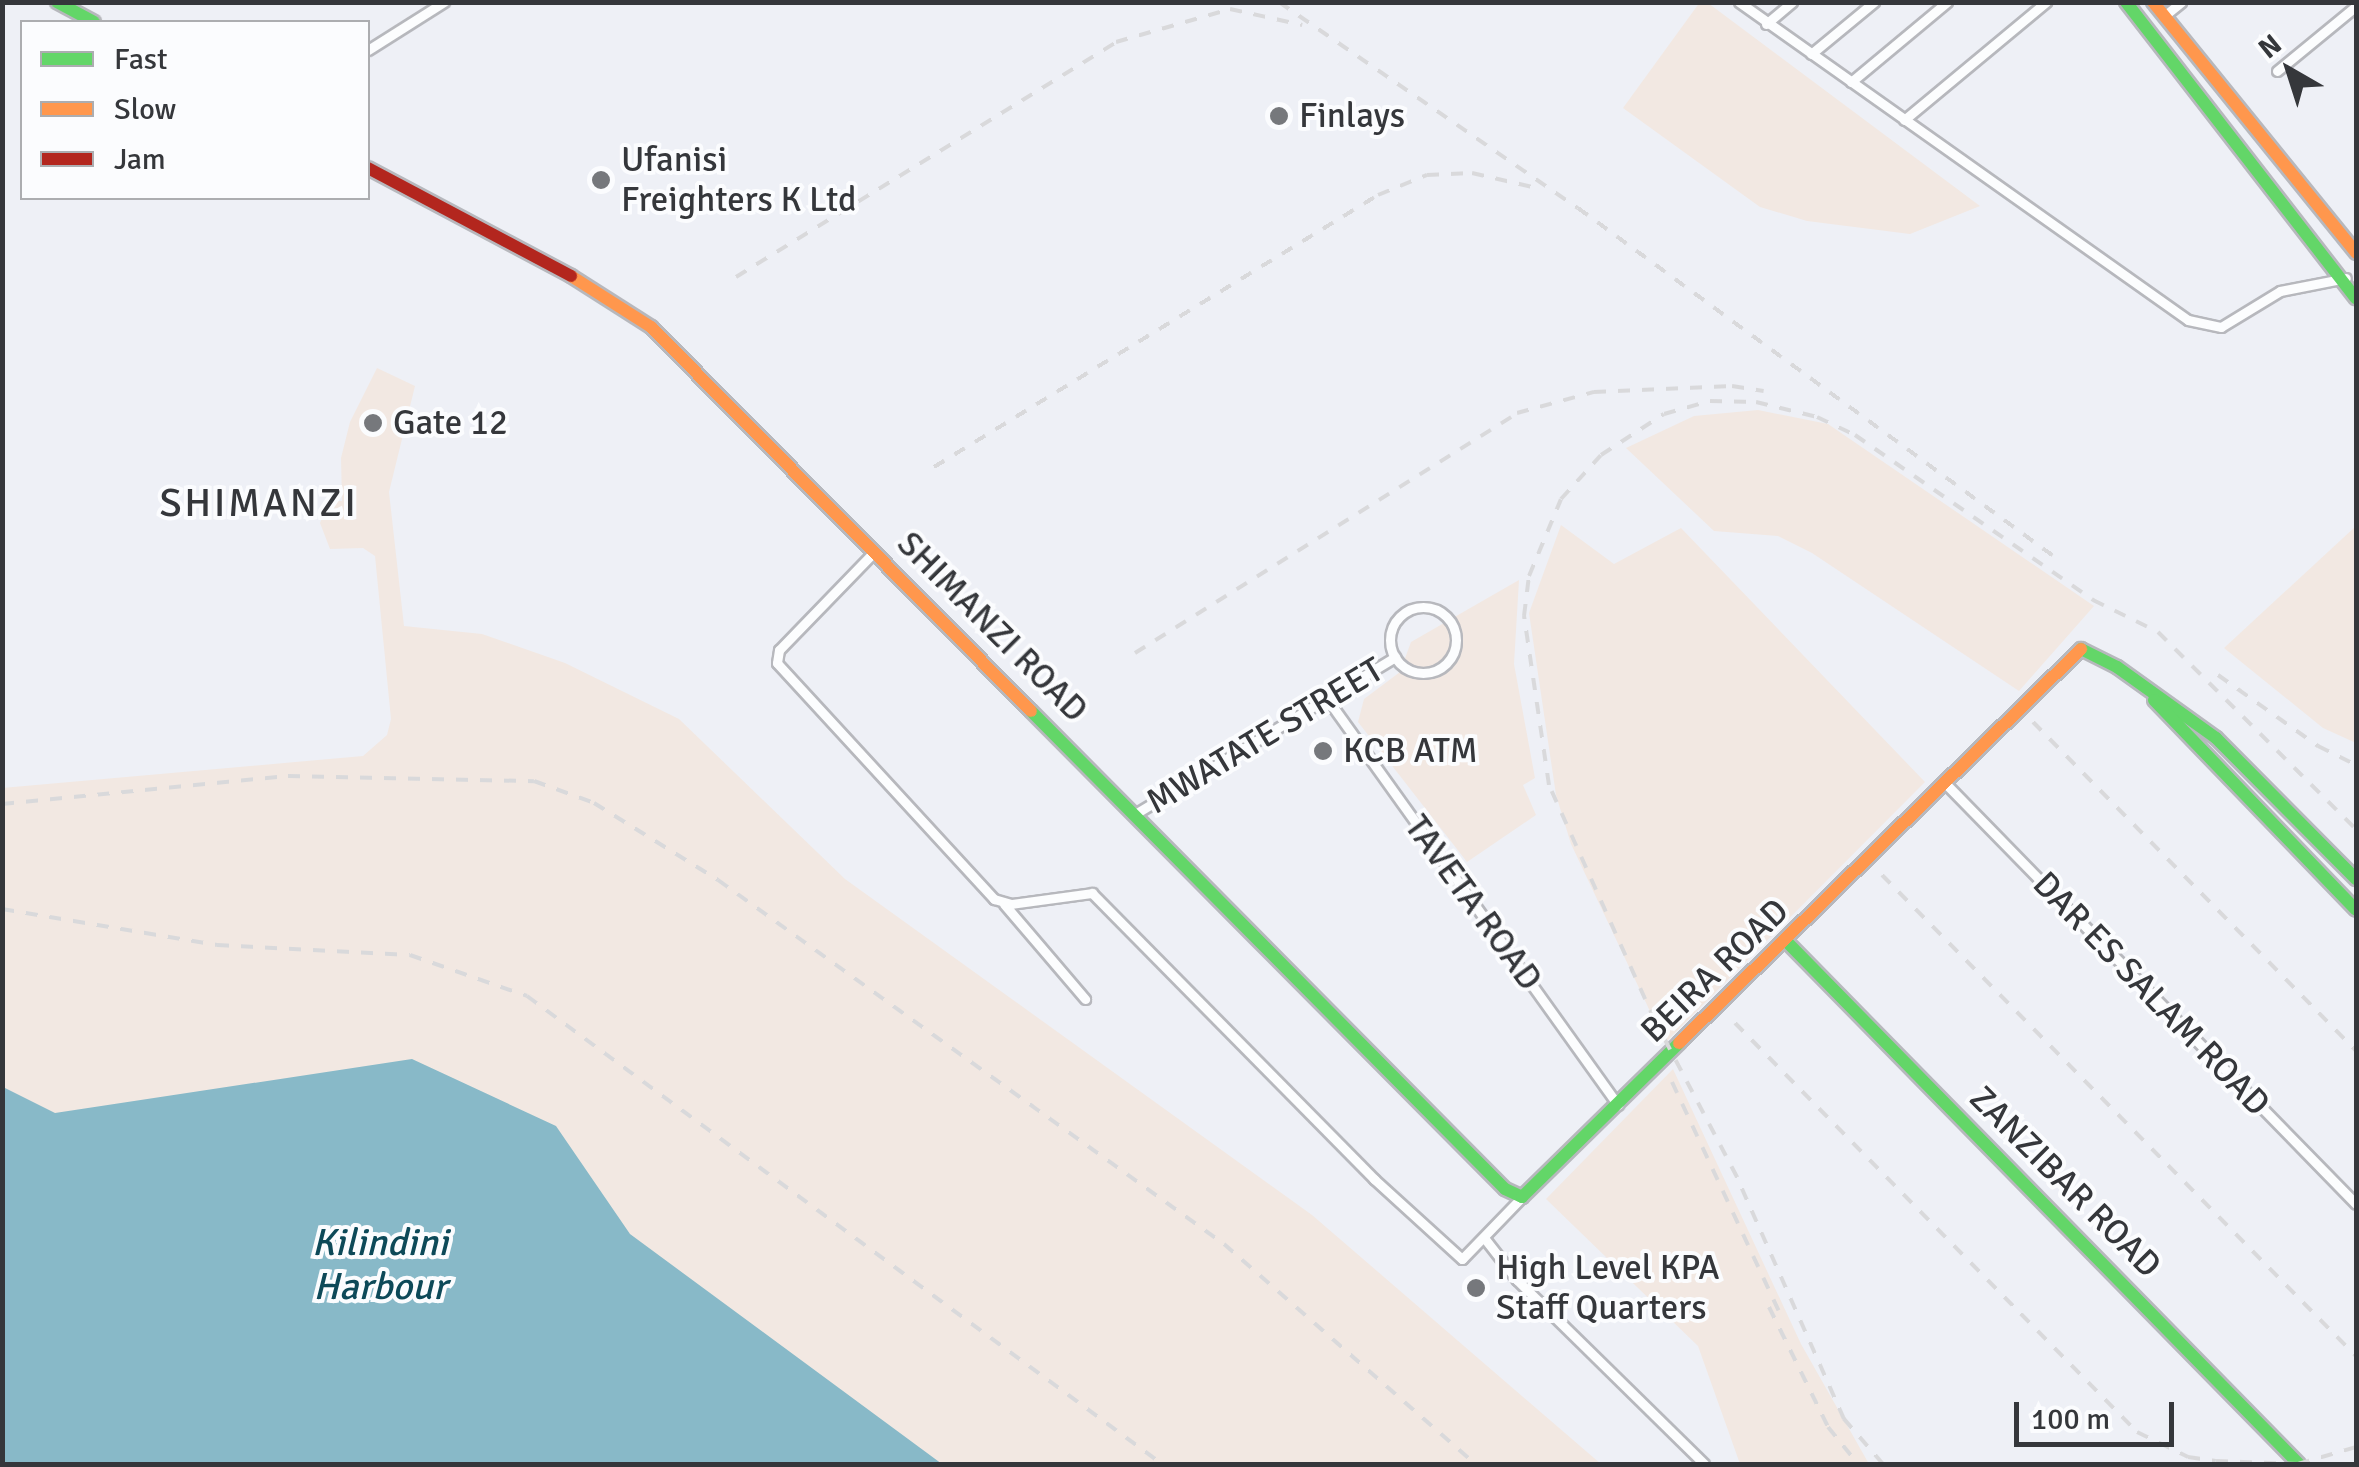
<!DOCTYPE html>
<html>
<head>
<meta charset="utf-8">
<style>
  body { margin:0 }
  #map { position:relative; width:2359px; height:1467px; overflow:hidden; background:#eef0f6; font-family:Signika,sans-serif }
  div>[style] { position:absolute }
  [style*='--x'] { left:calc(var(--x)*1px); top:calc(var(--y)*1px); width:calc(var(--w)*1px); rotate:calc(var(--a)*1deg) }
  .industrial>* { inset:0; background:#f2e8e2 }
  .water>* { inset:0; background:#88b9c8 }
  .roads { filter:drop-shadow(2px 0 #b7b8bd) drop-shadow(-2px 0 #b7b8bd) drop-shadow(0 2px #b7b8bd) drop-shadow(0 -2px #b7b8bd) }
  .street>* { height:9px; margin:-4.5px; padding:0 4.5px; transform-origin:4.5px; border-radius:4.5px; background:#fcfdfe }
  .street>.ring { margin:-4.5px; padding:0; box-sizing:content-box; background:none; border:9px solid #fcfdfe; border-radius:50% }
  .fast>* { height:12px; margin:-6px; padding:0 6px; transform-origin:6px; border-radius:6px; background:#63d668 }
  .slow>* { height:12px; margin:-6px; padding:0 6px; transform-origin:6px; border-radius:6px; background:#ff974d }
  .jam>* { height:12px; margin:-6px; padding:0 6px; transform-origin:6px; border-radius:6px; background:#b3261e }
  .rail>* { height:4px; margin-top:-2px; transform-origin:0; background:repeating-linear-gradient(90deg,#d9d9db 0 12px,transparent 0 24px) }
  .dots>* { width:28px; height:28px; translate:-50% -50%; box-sizing:border-box; border:5px solid #fbfcfe; border-radius:50% }
  span { translate:-50% -50%; white-space:nowrap; text-align:center; line-height:1.15; -webkit-text-stroke:8px #fbfcfe; paint-order:stroke }
  .poi-label { font-size:35px; color:#35373b }
  .left { translate:0 -50%; text-align:left }
  .street-label { font-size:35px; color:#35373b }
  .water-label { font-size:38px; color:#0d4958; font-style:italic }
  .quarter-label { font-size:40px; color:#35373b; letter-spacing:2.5px }
  .frame { position:absolute; inset:0; border:5px solid #35373b; pointer-events:none }
  .legend { position:absolute; left:20px; top:20px; width:350px; height:180px; box-sizing:border-box; background:#fbfcfe; border:2px solid #acadb0; margin:0; padding:12px 18px; list-style:none; font-size:30px; color:#35373b }
  .legend li { display:flex; align-items:center; gap:20px; height:50px }
  .legend b { width:50px; border:2px solid #acadb0 }
  .north { position:absolute; left:2239px; top:20px; width:100px; height:100px; -webkit-text-stroke:8px #fbfcfe; paint-order:stroke; rotate:321deg; font-size:28px; font-weight:700; line-height:40px; text-align:center; color:#35373b }
  .north::after { content:''; display:block; margin:auto; width:35px; height:45px; background:#35373b; clip-path:polygon(50% 0,100% 100%,50% 72%,0 100%) }
  .scale { position:absolute; left:2014px; top:1402px; width:160px; height:45px; box-sizing:border-box; border:5px solid #35373b; border-top:0; padding-left:12px; font-size:30px; line-height:35px; white-space:nowrap; color:#35373b; -webkit-text-stroke:8px #fbfcfe; paint-order:stroke }
</style>
</head>
<body>
<div id="map">
  <div class="industrial">
    <div style="clip-path:polygon(1700px 2px,1708px 3px,1980px 206px,1910px 234px,1807px 221px,1760px 207px,1623px 108px)"></div>
    <div style="clip-path:polygon(377px 368px,415px 386px,389px 492px,404px 626px,482px 634px,565px 663px,679px 719px,845px 879px,1312px 1215px,1601px 1464px,930px 1464px,54px 1121px,3px 1094px,2px 788px,363px 756px,387px 735px,391px 719px,375px 556px,363px 548px,330px 549px,320px 523px,329px 501px,342px 501px,341px 458px,350px 422px)"></div>
    <div style="clip-path:polygon(1758px 410px,1828px 424px,2094px 606px,2019px 691px,1812px 553px,1778px 536px,1714px 531px,1626px 448px,1694px 416px)"></div>
    <div style="clip-path:polygon(1561px 525px,1614px 564px,1681px 528px,1925px 782px,1665px 1043px,1571px 844px,1556px 795px,1529px 613px)"></div>
    <div style="clip-path:polygon(2356px 526px,2356px 743px,2323px 728px,2224px 648px)"></div>
    <div style="clip-path:polygon(1519px 580px,1514px 664px,1535px 778px,1523px 785px,1536px 815px,1467px 862px,1358px 722px,1364px 699px,1400px 672px,1411px 642px)"></div>
    <div style="clip-path:polygon(1673px 1069px,1801px 1344px,1869px 1464px,1740px 1464px,1698px 1346px,1546px 1199px)"></div>
  </div>
  <div class="water">
    <div style="clip-path:polygon(412px 1059px,556px 1126px,630px 1234px,942px 1464px,3px 1464px,3px 1087px,55px 1113px)"></div>
  </div>
  <div class="roads">
    <div class="street">
      <div style="--x:1739;--y:2;--w:550;--a:35.31"></div>
      <div style="--x:2188;--y:320;--w:34;--a:12"></div>
      <div style="--x:2221;--y:327;--w:69;--a:-31.4"></div>
      <div style="--x:2280;--y:291;--w:67;--a:-11.1"></div>
      <div style="--x:2164;--y:16;--w:22;--a:-39"></div>
      <div style="--x:1766;--y:24;--w:34;--a:-40"></div>
      <div style="--x:368;--y:50;--w:90;--a:-32.3"></div>
      <div style="--x:1811;--y:54;--w:82;--a:-39.5"></div>
      <div style="--x:2277;--y:71;--w:102;--a:-39.4"></div>
      <div style="--x:1851;--y:82;--w:125;--a:-39.8"></div>
      <div style="--x:1904;--y:120;--w:185;--a:-39.7"></div>
      <div style="--x:875;--y:551;--w:138;--a:134.1"></div>
      <div style="--x:779;--y:650;--w:13;--a:99"></div>
      <div style="--x:777;--y:663;--w:321;--a:47.4"></div>
      <div style="--x:994;--y:899;--w:18;--a:16"></div>
      <div style="--x:1011;--y:904;--w:82;--a:-7.7"></div>
      <div style="--x:1092;--y:893;--w:402;--a:45.4"></div>
      <div style="--x:1374;--y:1179;--w:119;--a:42.3"></div>
      <div style="--x:1462;--y:1259;--w:86;--a:-45.9"></div>
      <div class="ring" style="left:1390px;top:607px;width:57px;height:57px"></div>
      <div style="--x:1328;--y:700;--w:498;--a:54.4"></div>
      <div style="--x:1945;--y:783;--w:588;--a:45.69"></div>
      <div style="--x:1135;--y:814;--w:304;--a:-31.1"></div>
      <div style="--x:1004;--y:904;--w:125;--a:49.5"></div>
      <div style="--x:1485;--y:1239;--w:52;--a:52"></div>
      <div style="--x:1517;--y:1280;--w:262;--a:44.5"></div>
    </div>
    <div class="fast">
      <div style="--x:57;--y:2;--w:42;--a:28.4"></div>
      <div style="--x:2126;--y:2;--w:375;--a:52.2"></div>
      <div style="--x:2081;--y:649;--w:40;--a:26.6"></div>
      <div style="--x:2117;--y:667;--w:122;--a:35.6"></div>
      <div style="--x:2216;--y:738;--w:199;--a:45.2"></div>
      <div style="--x:2154;--y:700;--w:291;--a:46.1"></div>
      <div style="--x:1031;--y:711;--w:673;--a:45.24"></div>
      <div style="--x:1505;--y:1189;--w:19;--a:25"></div>
      <div style="--x:1522;--y:1197;--w:220;--a:-44.4"></div>
      <div style="--x:1788;--y:943;--w:730;--a:45.56"></div>
    </div>
    <div class="slow">
      <div style="--x:2153;--y:2;--w:323;--a:51"></div>
      <div style="--x:571;--y:276;--w:95;--a:32.5"></div>
      <div style="--x:651;--y:327;--w:540;--a:45.3"></div>
      <div style="--x:1679;--y:1043;--w:563;--a:-44.42"></div>
    </div>
    <div class="jam">
      <div style="--x:368;--y:168;--w:230;--a:28"></div>
    </div>
  </div>
  <div class="rail">
    <div style="--x:1279;--y:2;--w:363;--a:34.6"></div>
    <div style="--x:1578;--y:208;--w:592;--a:36.21"></div>
    <div style="--x:736;--y:277;--w:447;--a:-31.7"></div>
    <div style="--x:1116;--y:42;--w:119;--a:-16.1"></div>
    <div style="--x:1230;--y:9;--w:74;--a:12.5"></div>
    <div style="--x:934;--y:467;--w:521;--a:-31.49"></div>
    <div style="--x:1378;--y:195;--w:53;--a:-22.2"></div>
    <div style="--x:1427;--y:175;--w:45;--a:-2.5"></div>
    <div style="--x:1472;--y:173;--w:62;--a:13.1"></div>
    <div style="--x:1135;--y:653;--w:451;--a:-32.1"></div>
    <div style="--x:1517;--y:413;--w:80;--a:-15.3"></div>
    <div style="--x:1594;--y:392;--w:138;--a:-2.5"></div>
    <div style="--x:1732;--y:386;--w:32;--a:9"></div>
    <div style="--x:2218;--y:675;--w:123;--a:35.4"></div>
    <div style="--x:2318;--y:746;--w:42;--a:26.6"></div>
    <div style="--x:2033;--y:722;--w:461;--a:45.5"></div>
    <div style="--x:2;--y:804;--w:287;--a:-5.6"></div>
    <div style="--x:288;--y:776;--w:246;--a:1.2"></div>
    <div style="--x:534;--y:781;--w:64;--a:20.1"></div>
    <div style="--x:594;--y:803;--w:146;--a:31.8"></div>
    <div style="--x:718;--y:880;--w:623;--a:35.73"></div>
    <div style="--x:1224;--y:1244;--w:334;--a:41.2"></div>
    <div style="--x:1882;--y:875;--w:675;--a:45.42"></div>
    <div style="--x:2;--y:909;--w:218;--a:9.5"></div>
    <div style="--x:217;--y:945;--w:193;--a:3"></div>
    <div style="--x:410;--y:955;--w:124;--a:19.3"></div>
    <div style="--x:527;--y:996;--w:789;--a:36.39"></div>
    <div style="--x:1735;--y:1023;--w:573;--a:45.49"></div>
    <div style="--x:2137;--y:1432;--w:57;--a:26.1"></div>
    <div style="--x:2188;--y:1457;--w:28;--a:8"></div>
    <div style="--x:2216;--y:1461;--w:82;--a:2.1"></div>
    <div style="--x:2298;--y:1464;--w:60;--a:-16.3"></div>
    <div style="--x:1672;--y:1082;--w:260;--a:65"></div>
    <div style="--x:1769;--y:1307;--w:134;--a:63.8"></div>
    <div style="--x:1828;--y:1427;--w:48;--a:51"></div>
    <div style="--x:1883;--y:1464;--w:60;--a:-130.9"></div>
    <div style="--x:1844;--y:1419;--w:265;--a:-113.9"></div>
    <div style="--x:1737;--y:1177;--w:176;--a:-117.7"></div>
    <div style="--x:1655;--y:1021;--w:259;--a:-114.2"></div>
    <div style="--x:1549;--y:785;--w:171;--a:-98.4"></div>
    <div style="--x:1524;--y:616;--w:40;--a:-82.9"></div>
    <div style="--x:1529;--y:576;--w:83;--a:-67.4"></div>
    <div style="--x:1561;--y:499;--w:59;--a:-47.7"></div>
    <div style="--x:1601;--y:455;--w:75;--a:-33.1"></div>
    <div style="--x:1664;--y:414;--w:48;--a:-15.8"></div>
    <div style="--x:1710;--y:401;--w:46;--a:1.2"></div>
    <div style="--x:1756;--y:402;--w:63;--a:13.8"></div>
    <div style="--x:1817;--y:417;--w:42;--a:25.3"></div>
    <div style="--x:1855;--y:435;--w:290;--a:34.7"></div>
    <div style="--x:2093;--y:600;--w:72;--a:26.2"></div>
    <div style="--x:2158;--y:632;--w:279;--a:44.9"></div>
  </div>
  <div class="dots">
    <div style="left:1279px;top:116px;background:#76787c"></div>
    <div style="left:601px;top:180px;background:#76787c"></div>
    <div style="left:373px;top:423px;background:#76787c"></div>
    <div style="left:1323px;top:751px;background:#76787c"></div>
    <div style="left:1476px;top:1288px;background:#76787c"></div>
  </div>
  <div class="poi-label">
    <span class="left" style="left:1299px;top:116px">Finlays</span>
    <span class="left" style="left:621px;top:180px">Ufanisi<br>Freighters K Ltd</span>
    <span class="left" style="left:393px;top:423px">Gate 12</span>
    <span class="left" style="left:1343px;top:751px">KCB ATM</span>
    <span class="left" style="left:1496px;top:1288px">High Level KPA<br>Staff Quarters</span>
  </div>
  <div class="street-label">
    <span style="left:992px;top:627px;rotate:45deg">SHIMANZI ROAD</span>
    <span style="left:1265px;top:736px;rotate:-31deg">MWATATE STREET</span>
    <span style="left:1473px;top:903px;rotate:54deg">TAVETA ROAD</span>
    <span style="left:1715px;top:971px;rotate:-44deg">BEIRA ROAD</span>
    <span style="left:2151px;top:994px;rotate:46deg">DAR ES SALAM ROAD</span>
    <span style="left:2065px;top:1182px;rotate:45deg">ZANZIBAR ROAD</span>
  </div>
  <div class="water-label">
    <span style="left:380px;top:1265px">Kilindini<br>Harbour</span>
  </div>
  <div class="quarter-label">
    <span style="left:259px;top:503px">SHIMANZI</span>
  </div>
  <div class="frame"></div>
  <ul class="legend">
  <li><b style="height:12px;background:#63d668"></b>Fast</li>
  <li><b style="height:12px;background:#ff974d"></b>Slow</li>
  <li><b style="height:12px;background:#b3261e"></b>Jam</li>
  </ul>
  <div class="north">N</div>
  <div class="scale">100 m</div>
</div>
</body>
</html>
